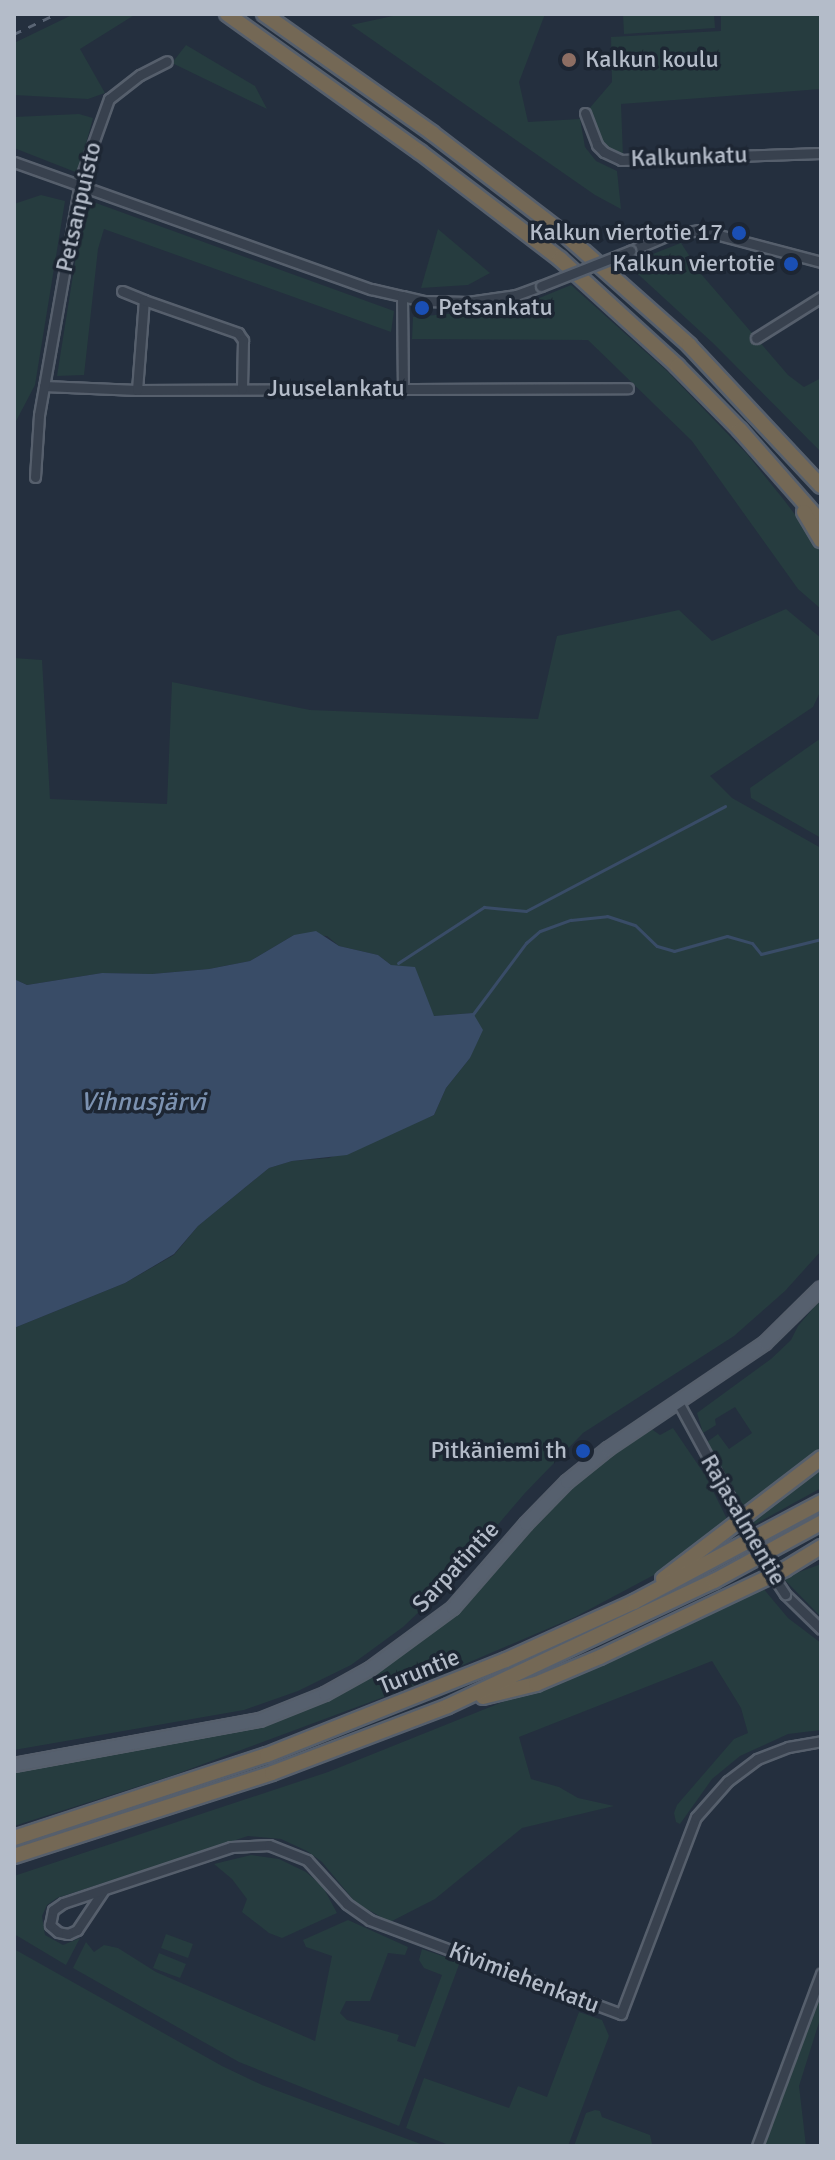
<!DOCTYPE html>
<html>
<head>
<meta charset="utf-8">
<style>
  body { margin:0 }
  #map { position:relative; width:835px; height:2160px; overflow:hidden; background:#242f3e; font-family:Signika,sans-serif }
  div>[style] { position:absolute }
  [style*='--x'] { left:calc(var(--x)*1px); top:calc(var(--y)*1px); width:calc(var(--w)*1px); rotate:calc(var(--a)*1deg) }
  .green>* { inset:0; background:#263c3f }
  .water>* { inset:0; background:#394c67 }
  .stream>* { height:3px; margin:-1.5px; padding:0 1.5px; transform-origin:1.5px; border-radius:1.5px; background:#394c67 }
  .roads { filter:drop-shadow(2px 0 #565f6c) drop-shadow(-2px 0 #565f6c) drop-shadow(0 2px #565f6c) drop-shadow(0 -2px #565f6c) }
  .minor>* { height:9px; margin:-4.5px; padding:0 4.5px; transform-origin:4.5px; border-radius:4.5px; background:#38414e }
  .major>* { height:12px; margin:-6px; padding:0 6px; transform-origin:6px; border-radius:6px; background:#56606e }
  .highway>* { height:14px; margin:-7px; padding:0 7px; transform-origin:7px; border-radius:7px; background:#746855 }
  .rail>* { height:3px; margin-top:-1.5px; transform-origin:0; background:repeating-linear-gradient(90deg,#5a6575 0 8px,transparent 0 16px) }
  .bridges { filter:drop-shadow(2px 0 #565f6c) drop-shadow(-2px 0 #565f6c) drop-shadow(0 2px #565f6c) drop-shadow(0 -2px #565f6c) }
  .minor-bridge>* { height:9px; margin:-4.5px; padding:0 4.5px; transform-origin:4.5px; border-radius:4.5px; background:#38414e }
  .dots>* { width:22px; height:22px; translate:-50% -50%; box-sizing:border-box; border:4px solid #1d2633; border-radius:50% }
  span { translate:-50% -50%; white-space:nowrap; text-align:center; line-height:1.15; -webkit-text-stroke:7px #1d2633; paint-order:stroke }
  .poi-label { font-size:24px; color:#b4bcc9 }
  .left { translate:0 -50%; text-align:left }
  .right { translate:-100% -50%; text-align:right }
  .street-label { font-size:24px; color:#b4bcc9 }
  .water-label { font-size:26px; color:#7c92b1; font-style:italic }
  .frame { position:absolute; inset:0; border:16px solid #b4bcc9; pointer-events:none }
</style>
</head>
<body>
<div id="map">
  <div class="green">
    <div style="clip-path:polygon(74px 14px,136px 14px,80px 49px,105px 93px,88px 99px,14px 95px,14px 43px)"></div>
    <div style="clip-path:polygon(402px 14px,545px 14px,519px 82px,528px 122px,580px 119px,585px 147px,596px 161px,617px 171px,621px 209px,595px 195px,351px 25px)"></div>
    <div style="clip-path:polygon(623px 14px,714px 14px,715px 28px,624px 34px)"></div>
    <div style="clip-path:polygon(721px 14px,821px 15px,821px 89px,621px 104px,623px 156px,607px 150px,594px 133px,588px 110px,612px 82px,611px 37px,721px 31px)"></div>
    <div style="clip-path:polygon(186px 45px,255px 86px,267px 109px,172px 63px)"></div>
    <div style="clip-path:polygon(79px 114px,93px 118px,78px 173px,14px 148px,14px 117px)"></div>
    <div style="clip-path:polygon(41px 195px,65px 201px,35px 385px,14px 425px,14px 204px)"></div>
    <div style="clip-path:polygon(96px 203px,394px 311px,391px 332px,104px 229px,98px 249px,84px 375px,57px 376px,83px 212px)"></div>
    <div style="clip-path:polygon(438px 229px,490px 273px,468px 285px,421px 288px)"></div>
    <div style="clip-path:polygon(681px 243px,702px 275px,788px 375px,804px 387px,821px 378px,821px 452px,714px 344px,627px 264px)"></div>
    <div style="clip-path:polygon(571px 285px,667px 371px,747px 454px,784px 500px,821px 549px,821px 609px,798px 589px,692px 441px,588px 340px,412px 339px,413px 317px,515px 308px)"></div>
    <div style="clip-path:polygon(786px 609px,821px 638px,821px 690px,813px 707px,710px 776px,732px 798px,821px 848px,821px 1251px,785px 1291px,734px 1336px,583px 1433px,525px 1493px,442px 1590px,403px 1627px,351px 1665px,298px 1691px,244px 1710px,14px 1750px,14px 1328px,125px 1283px,174px 1255px,198px 1226px,269px 1168px,292px 1161px,329px 1158px,434px 1115px,446px 1088px,470px 1058px,473px 1013px,434px 1016px,391px 965px,378px 955px,339px 946px,327px 936px,294px 935px,250px 961px,209px 969px,152px 974px,102px 973px,27px 985px,14px 979px,14px 658px,42px 660px,50px 799px,167px 804px,172px 682px,310px 710px,538px 719px,557px 636px,679px 610px,712px 641px)"></div>
    <div style="clip-path:polygon(821px 738px,821px 838px,751px 798px,750px 788px)"></div>
    <div style="clip-path:polygon(821px 1299px,821px 1448px,743px 1512px,707px 1442px,718px 1434px,729px 1449px,752px 1433px,735px 1407px,715px 1419px,716px 1425px,703px 1433px,697px 1413px,771px 1359px,791px 1340px,798px 1326px)"></div>
    <div style="clip-path:polygon(650px 1428px,660px 1435px,673px 1428px,705px 1475px,729px 1523px,667px 1568px,575px 1617px,416px 1685px,171px 1776px,14px 1826px,14px 1769px,262px 1724px,305px 1709px,359px 1682px,465px 1604px,537px 1519px,576px 1481px)"></div>
    <div style="clip-path:polygon(821px 1463px,821px 1488px,752px 1526px,748px 1519px)"></div>
    <div style="clip-path:polygon(821px 1564px,821px 1617px,783px 1578px)"></div>
    <div style="clip-path:polygon(762px 1587px,788px 1618px,821px 1643px,821px 1730px,788px 1734px,740px 1756px,712px 1779px,680px 1824px,676px 1822px,674px 1813px,677px 1805px,734px 1739px,748px 1733px,741px 1708px,712px 1661px,519px 1737px,531px 1779px,559px 1787px,578px 1798px,614px 1806px,522px 1828px,435px 1899px,390px 1922px,356px 1903px,322px 1862px,307px 1851px,281px 1839px,248px 1836px,57px 1898px,47px 1905px,42px 1916px,45px 1935px,63px 1945px,80px 1938px,66px 1965px,14px 1934px,14px 1876px,328px 1772px,657px 1640px)"></div>
    <div style="clip-path:polygon(251px 1855px,279px 1859px,306px 1872px,323px 1887px,337px 1913px,282px 1938px,269px 1933px,242px 1912px,247px 1899px,232px 1879px,214px 1864px)"></div>
    <div style="clip-path:polygon(348px 1920px,408px 1947px,405px 1955px,388px 1953px,370px 2001px,346px 2001px,340px 2013px,347px 2020px,399px 2035px,397px 2041px,415px 2047px,442px 1975px,424px 1968px,419px 1960px,422px 1949px,460px 1962px,399px 2126px,239px 2062px,73px 1968px,86px 1942px,94px 1952px,104px 1945px,118px 1948px,156px 1972px,315px 2041px,332px 1956px,306px 1947px,303px 1940px)"></div>
    <div style="clip-path:polygon(166px 1934px,193px 1944px,188px 1958px,161px 1948px)"></div>
    <div style="clip-path:polygon(14px 1949px,222px 2066px,262px 2085px,426px 2146px,14px 2146px)"></div>
    <div style="clip-path:polygon(159px 1953px,186px 1964px,180px 1978px,153px 1968px)"></div>
    <div style="clip-path:polygon(821px 1990px,821px 2016px,799px 2086px,806px 2146px,762px 2146px)"></div>
    <div style="clip-path:polygon(579px 2012px,602px 2020px,609px 2036px,568px 2146px,451px 2146px,406px 2128px,424px 2078px,509px 2108px,518px 2086px,547px 2097px)"></div>
    <div style="clip-path:polygon(595px 2110px,600px 2111px,602px 2117px,650px 2135px,652px 2144px,658px 2146px,574px 2146px,586px 2113px)"></div>
  </div>
  <div class="water">
    <div style="clip-path:polygon(316px 931px,339px 946px,378px 955px,391px 965px,415px 967px,434px 1016px,473px 1013px,483px 1030px,470px 1058px,446px 1088px,434px 1115px,347px 1155px,292px 1161px,269px 1168px,198px 1226px,174px 1254px,125px 1283px,14px 1328px,14px 979px,27px 985px,102px 973px,152px 974px,209px 969px,250px 961px,294px 935px)"></div>
  </div>
  <div class="stream">
    <div style="--x:398;--y:963;--w:103;--a:-33.1"></div>
    <div style="--x:484;--y:907;--w:42;--a:5.4"></div>
    <div style="--x:526;--y:911;--w:225;--a:-27.8"></div>
    <div style="--x:473;--y:1014;--w:89;--a:-53.3"></div>
    <div style="--x:526;--y:943;--w:18;--a:-41"></div>
    <div style="--x:540;--y:931;--w:33;--a:-20"></div>
    <div style="--x:571;--y:920;--w:36;--a:-6"></div>
    <div style="--x:607;--y:916;--w:29;--a:18"></div>
    <div style="--x:635;--y:925;--w:30;--a:44"></div>
    <div style="--x:657;--y:946;--w:18;--a:16"></div>
    <div style="--x:674;--y:951;--w:55;--a:-15.8"></div>
    <div style="--x:727;--y:936;--w:26;--a:16"></div>
    <div style="--x:752;--y:943;--w:14;--a:51"></div>
    <div style="--x:761;--y:954;--w:62;--a:-14"></div>
  </div>
  <div class="roads">
    <div class="minor">
      <div style="--x:585;--y:113;--w:34;--a:69"></div>
      <div style="--x:597;--y:145;--w:10;--a:45"></div>
      <div style="--x:604;--y:152;--w:19;--a:25"></div>
      <div style="--x:621;--y:160;--w:200;--a:-2"></div>
      <div style="--x:14;--y:162;--w:379;--a:19.6"></div>
      <div style="--x:371;--y:289;--w:32;--a:13"></div>
      <div style="--x:402;--y:296;--w:23;--a:13"></div>
      <div style="--x:424;--y:301;--w:44;--a:1.3"></div>
      <div style="--x:468;--y:302;--w:49;--a:-8.3"></div>
      <div style="--x:516;--y:295;--w:27;--a:-20"></div>
      <div style="--x:630;--y:251;--w:41;--a:-22.8"></div>
      <div style="--x:668;--y:235;--w:32;--a:-9"></div>
      <div style="--x:700;--y:230;--w:125;--a:14.8"></div>
      <div style="--x:122;--y:291;--w:24;--a:22"></div>
      <div style="--x:402;--y:296;--w:93;--a:89.4"></div>
      <div style="--x:756;--y:338;--w:77;--a:-32.2"></div>
      <div style="--x:44;--y:386;--w:93;--a:2.5"></div>
      <div style="--x:137;--y:390;--w:491;--a:-0.2"></div>
      <div style="--x:137;--y:390;--w:90;--a:-85.6"></div>
      <div style="--x:144;--y:300;--w:100;--a:19.3"></div>
      <div style="--x:238;--y:333;--w:9;--a:54"></div>
      <div style="--x:243;--y:340;--w:49;--a:91.2"></div>
      <div style="--x:35;--y:477;--w:62;--a:-86.3"></div>
      <div style="--x:39;--y:415;--w:242;--a:-80"></div>
      <div style="--x:81;--y:177;--w:83;--a:-70.3"></div>
      <div style="--x:109;--y:99;--w:39;--a:-38"></div>
      <div style="--x:140;--y:75;--w:30;--a:-27"></div>
      <div style="--x:678;--y:1402;--w:107;--a:61.5"></div>
      <div style="--x:785;--y:1594;--w:50;--a:44.2"></div>
      <div style="--x:103;--y:1891;--w:47;--a:123.7"></div>
      <div style="--x:77;--y:1930;--w:10;--a:156"></div>
      <div style="--x:68;--y:1934;--w:10;--a:-169"></div>
      <div style="--x:58;--y:1932;--w:11;--a:-139"></div>
      <div style="--x:50;--y:1925;--w:15;--a:-79"></div>
      <div style="--x:53;--y:1910;--w:12;--a:-35"></div>
      <div style="--x:63;--y:1903;--w:177;--a:-18.4"></div>
      <div style="--x:231;--y:1847;--w:38;--a:-3"></div>
      <div style="--x:269;--y:1845;--w:41;--a:21.5"></div>
      <div style="--x:307;--y:1860;--w:59;--a:47.7"></div>
      <div style="--x:347;--y:1904;--w:28;--a:35"></div>
      <div style="--x:370;--y:1920;--w:268;--a:20.5"></div>
      <div style="--x:621;--y:2014;--w:211;--a:-69.2"></div>
      <div style="--x:696;--y:1817;--w:48;--a:-48.4"></div>
      <div style="--x:728;--y:1781;--w:36;--a:-37"></div>
      <div style="--x:757;--y:1759;--w:33;--a:-21"></div>
      <div style="--x:788;--y:1747;--w:34;--a:-10"></div>
      <div style="--x:757;--y:2146;--w:184;--a:-69.6"></div>
    </div>
    <div class="major">
      <div style="--x:14;--y:1765;--w:250;--a:-10.4"></div>
      <div style="--x:260;--y:1720;--w:70;--a:-21.8"></div>
      <div style="--x:325;--y:1694;--w:51;--a:-29.1"></div>
      <div style="--x:370;--y:1669;--w:103;--a:-36.3"></div>
      <div style="--x:453;--y:1608;--w:111;--a:-49"></div>
      <div style="--x:526;--y:1524;--w:59;--a:-45.7"></div>
      <div style="--x:567;--y:1482;--w:53;--a:-38.8"></div>
      <div style="--x:608;--y:1449;--w:189;--a:-34"></div>
      <div style="--x:765;--y:1343;--w:78;--a:-44.5"></div>
    </div>
    <div class="highway">
      <div style="--x:227;--y:14;--w:237;--a:35.6"></div>
      <div style="--x:420;--y:152;--w:176;--a:37.4"></div>
      <div style="--x:560;--y:259;--w:159;--a:42.4"></div>
      <div style="--x:677;--y:366;--w:90;--a:45.5"></div>
      <div style="--x:740;--y:430;--w:123;--a:48.6"></div>
      <div style="--x:264;--y:14;--w:206;--a:35.3"></div>
      <div style="--x:432;--y:133;--w:165;--a:37.4"></div>
      <div style="--x:563;--y:233;--w:169;--a:41.6"></div>
      <div style="--x:689;--y:345;--w:193;--a:46.9"></div>
      <div style="--x:804;--y:512;--w:33;--a:59"></div>
      <div style="--x:663;--y:1579;--w:199;--a:-37.4"></div>
      <div style="--x:483;--y:1697;--w:55;--a:-13.8"></div>
      <div style="--x:536;--y:1684;--w:69;--a:-22.9"></div>
      <div style="--x:600;--y:1657;--w:205;--a:-25.4"></div>
      <div style="--x:785;--y:1569;--w:42;--a:-31.4"></div>
      <div style="--x:14;--y:1838;--w:266;--a:-18.2"></div>
      <div style="--x:267;--y:1755;--w:257;--a:-21.7"></div>
      <div style="--x:506;--y:1660;--w:141;--a:-24.4"></div>
      <div style="--x:634;--y:1602;--w:212;--a:-28.1"></div>
      <div style="--x:14;--y:1856;--w:271;--a:-17.8"></div>
      <div style="--x:272;--y:1773;--w:188;--a:-20.8"></div>
      <div style="--x:448;--y:1706;--w:294;--a:-25.2"></div>
      <div style="--x:714;--y:1581;--w:122;--a:-28.5"></div>
    </div>
  </div>
  <div class="rail">
    <div style="--x:14;--y:34;--w:47;--a:-25.5"></div>
  </div>
  <div class="bridges">
    <div class="minor-bridge">
      <div style="--x:541;--y:286;--w:96;--a:-21.5"></div>
      <div style="--x:729;--y:1496;--w:60;--a:63.4"></div>
      <div style="--x:756;--y:1550;--w:53;--a:56.6"></div>
    </div>
  </div>
  <div class="dots">
    <div style="left:569px;top:60px;background:#8d6e63"></div>
    <div style="left:739px;top:233px;background:#1a4fb4"></div>
    <div style="left:791px;top:264px;background:#1a4fb4"></div>
    <div style="left:422px;top:308px;background:#1a4fb4"></div>
    <div style="left:583px;top:1451px;background:#1a4fb4"></div>
  </div>
  <div class="poi-label">
    <span class="left" style="left:585px;top:60px">Kalkun koulu</span>
    <span class="right" style="left:723px;top:233px">Kalkun viertotie 17</span>
    <span class="right" style="left:775px;top:264px">Kalkun viertotie</span>
    <span class="left" style="left:438px;top:308px">Petsankatu</span>
    <span class="right" style="left:567px;top:1451px">Pitkäniemi th</span>
  </div>
  <div class="street-label">
    <span style="left:689px;top:157px;rotate:-2deg">Kalkunkatu</span>
    <span style="left:79px;top:207px;rotate:-77deg">Petsanpuisto</span>
    <span style="left:336px;top:389px">Juuselankatu</span>
    <span style="left:743px;top:1520px;rotate:60deg">Rajasalmentie</span>
    <span style="left:456px;top:1567px;rotate:-47deg">Sarpatintie</span>
    <span style="left:419px;top:1672px;rotate:-22deg">Turuntie</span>
    <span style="left:524px;top:1978px;rotate:21deg">Kivimiehenkatu</span>
  </div>
  <div class="water-label">
    <span style="left:143px;top:1103px">Vihnusjärvi</span>
  </div>
  <div class="frame"></div>
</div>
</body>
</html>
